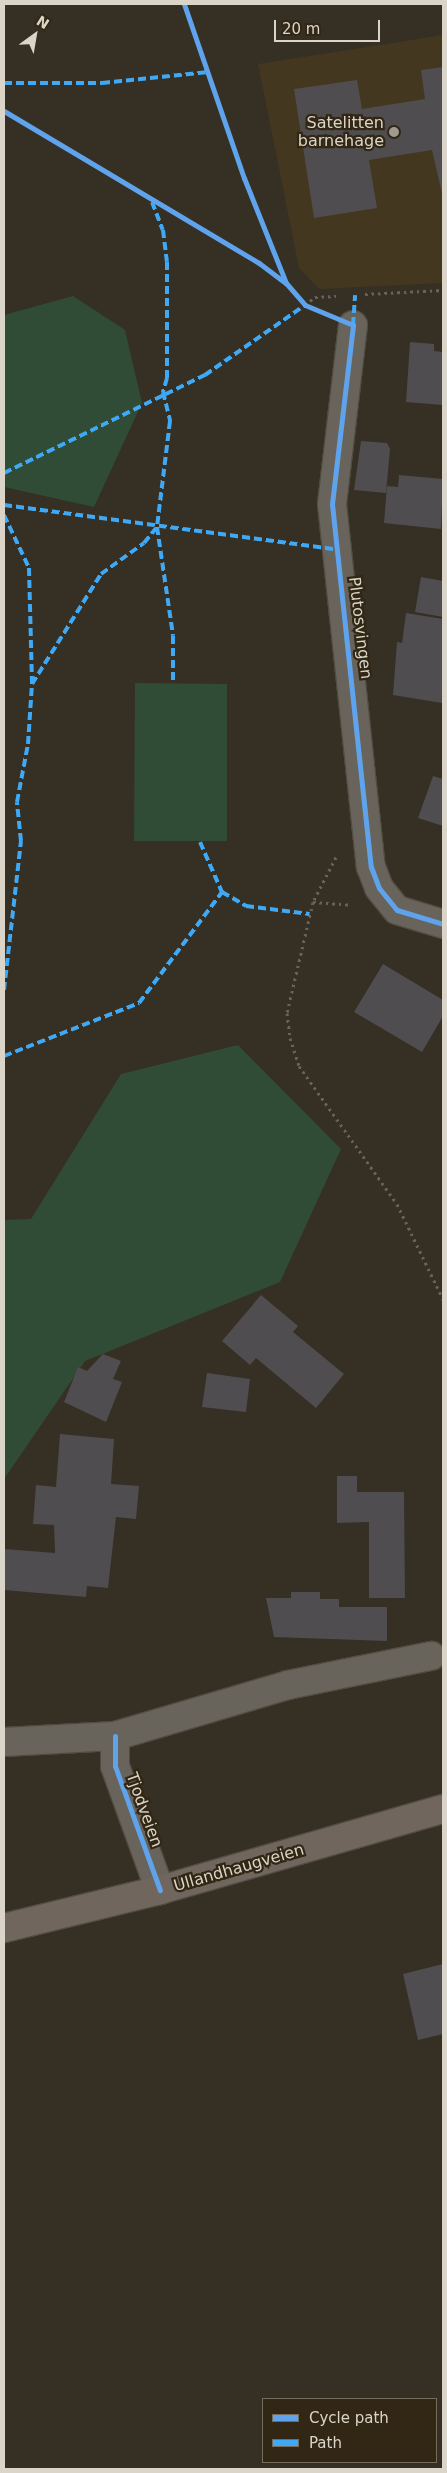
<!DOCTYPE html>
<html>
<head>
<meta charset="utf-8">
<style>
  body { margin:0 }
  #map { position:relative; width:447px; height:2473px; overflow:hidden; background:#352f24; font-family:"DejaVu Sans",sans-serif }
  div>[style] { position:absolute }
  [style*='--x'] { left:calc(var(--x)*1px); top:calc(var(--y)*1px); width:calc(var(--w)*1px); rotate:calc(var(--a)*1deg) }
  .built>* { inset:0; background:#43371f }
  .green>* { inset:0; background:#314c36 }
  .building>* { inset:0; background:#4f4d4f }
  .path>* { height:3px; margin-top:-1.5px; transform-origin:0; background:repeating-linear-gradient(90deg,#67635b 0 2.5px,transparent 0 6.5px) }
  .roads { filter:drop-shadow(1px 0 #514c42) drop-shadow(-1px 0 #514c42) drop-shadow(0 1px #514c42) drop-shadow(0 -1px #514c42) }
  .minor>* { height:28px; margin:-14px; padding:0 14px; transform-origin:14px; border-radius:14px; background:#68645b }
  .major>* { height:28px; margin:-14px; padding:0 14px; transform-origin:14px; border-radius:14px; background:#70665e }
  .quiet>* { height:4px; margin-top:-2px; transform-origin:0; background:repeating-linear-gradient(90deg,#3fa9f5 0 8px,transparent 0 12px) }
  .cycleway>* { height:5px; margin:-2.5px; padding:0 2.5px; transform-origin:2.5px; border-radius:2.5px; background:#60a3ed }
  .dots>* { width:14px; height:14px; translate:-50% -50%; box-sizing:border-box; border:2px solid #312714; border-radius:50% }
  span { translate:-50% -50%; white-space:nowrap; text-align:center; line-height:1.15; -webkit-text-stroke:4.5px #312714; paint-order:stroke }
  .poi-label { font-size:16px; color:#dbd5c9 }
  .right { translate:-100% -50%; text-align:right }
  .street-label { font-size:16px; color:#dbd5c9 }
  .frame { position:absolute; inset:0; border:5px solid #dbd5c9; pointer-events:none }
  .legend { position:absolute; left:262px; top:2398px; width:175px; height:65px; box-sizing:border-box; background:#312714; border:1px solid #756d5c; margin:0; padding:6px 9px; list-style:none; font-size:15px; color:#dbd5c9 }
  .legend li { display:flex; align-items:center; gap:10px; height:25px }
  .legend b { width:25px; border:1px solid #756d5c }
  .north { position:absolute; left:10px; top:10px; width:50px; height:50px; -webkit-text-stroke:4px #312714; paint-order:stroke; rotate:32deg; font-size:14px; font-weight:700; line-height:20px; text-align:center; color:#dbd5c9 }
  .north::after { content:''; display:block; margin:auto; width:18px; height:22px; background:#dbd5c9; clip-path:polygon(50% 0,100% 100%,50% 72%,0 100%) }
  .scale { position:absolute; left:274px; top:20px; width:106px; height:22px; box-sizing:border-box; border:2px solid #dbd5c9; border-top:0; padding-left:6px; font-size:15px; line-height:18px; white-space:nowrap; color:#dbd5c9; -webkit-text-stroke:4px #312714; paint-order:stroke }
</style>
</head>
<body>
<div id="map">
  <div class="built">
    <div style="clip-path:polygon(443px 35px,443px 283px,319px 289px,299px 268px,258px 64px)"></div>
  </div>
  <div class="green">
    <div style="clip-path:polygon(73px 296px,125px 330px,142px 403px,94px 507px,4px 487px,4px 315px)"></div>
    <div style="clip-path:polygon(135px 683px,227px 684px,227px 841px,134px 841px)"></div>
    <div style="clip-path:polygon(238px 1045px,341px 1149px,280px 1282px,85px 1361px,4px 1479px,4px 1220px,31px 1219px,121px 1074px)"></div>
  </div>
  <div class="building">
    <div style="clip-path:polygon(443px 67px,443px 198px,432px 150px,369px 160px,377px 208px,314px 218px,294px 89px,357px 80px,362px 109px,425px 99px,421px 70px)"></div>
    <div style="clip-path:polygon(410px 342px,434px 344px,434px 351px,443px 352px,443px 405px,406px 402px)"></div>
    <div style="clip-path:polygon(361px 441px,387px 443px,390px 449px,386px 493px,354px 490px)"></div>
    <div style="clip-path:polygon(399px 475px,443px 479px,441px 529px,384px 523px,387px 486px,398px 487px)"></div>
    <div style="clip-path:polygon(421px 577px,443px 581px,443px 617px,415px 612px)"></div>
    <div style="clip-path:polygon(406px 613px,443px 619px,442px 703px,393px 695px,397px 642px,402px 643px)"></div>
    <div style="clip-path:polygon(433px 776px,443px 779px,443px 826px,418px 818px)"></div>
    <div style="clip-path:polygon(383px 964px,443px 1000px,443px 1016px,422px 1052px,354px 1012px)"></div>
    <div style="clip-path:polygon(261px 1295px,298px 1326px,293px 1332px,344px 1374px,316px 1408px,256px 1358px,250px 1365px,222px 1341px)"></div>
    <div style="clip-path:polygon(103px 1354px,121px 1361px,113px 1379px,122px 1382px,106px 1422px,64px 1402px,78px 1367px,87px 1371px)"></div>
    <div style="clip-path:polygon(207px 1373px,250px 1379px,246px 1412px,202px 1407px)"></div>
    <div style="clip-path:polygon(60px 1434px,114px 1439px,111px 1484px,139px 1486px,136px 1519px,116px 1517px,108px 1588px,87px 1586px,86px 1597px,4px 1590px,4px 1549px,55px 1553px,54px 1525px,33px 1524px,36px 1485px,56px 1487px)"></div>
    <div style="clip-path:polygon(337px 1476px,357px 1476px,357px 1492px,404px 1492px,405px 1598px,369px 1598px,369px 1522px,337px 1523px)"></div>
    <div style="clip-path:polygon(291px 1592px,320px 1592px,320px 1599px,339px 1599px,339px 1607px,387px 1607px,387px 1641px,274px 1637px,266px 1598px,291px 1598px)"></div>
    <div style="clip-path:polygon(443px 1964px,443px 2034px,418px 2040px,403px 1974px)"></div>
  </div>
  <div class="path">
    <div style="--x:365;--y:294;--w:78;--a:-2.9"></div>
    <div style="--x:305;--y:305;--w:13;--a:-39"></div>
    <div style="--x:315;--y:297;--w:21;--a:-3"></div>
    <div style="--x:336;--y:857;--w:51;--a:117.1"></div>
    <div style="--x:313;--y:902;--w:114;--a:103.2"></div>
    <div style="--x:287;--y:1013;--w:25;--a:83"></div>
    <div style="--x:290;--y:1038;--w:29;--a:72"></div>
    <div style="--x:299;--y:1066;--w:169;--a:54.6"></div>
    <div style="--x:397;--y:1204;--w:106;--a:64.2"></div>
    <div style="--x:313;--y:902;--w:39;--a:4"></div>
  </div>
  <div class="roads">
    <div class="minor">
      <div style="--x:353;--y:325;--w:180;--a:96.7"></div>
      <div style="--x:332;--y:504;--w:365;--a:83.9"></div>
      <div style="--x:371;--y:867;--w:22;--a:69"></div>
      <div style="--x:379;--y:888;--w:28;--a:51"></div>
      <div style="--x:397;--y:910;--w:48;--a:16.9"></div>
      <div style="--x:115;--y:1736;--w:30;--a:90"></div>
      <div style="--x:115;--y:1766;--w:132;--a:70.1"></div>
      <div style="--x:4;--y:1742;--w:111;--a:-3.1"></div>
      <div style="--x:115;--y:1736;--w:180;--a:-16.4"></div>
      <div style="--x:288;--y:1685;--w:146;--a:-11.5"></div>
    </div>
    <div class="major">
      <div style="--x:4;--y:1928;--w:161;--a:-13.7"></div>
      <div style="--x:160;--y:1890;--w:294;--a:-16"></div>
    </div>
  </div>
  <div class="quiet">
    <div style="--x:4;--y:83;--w:98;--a:0"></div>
    <div style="--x:102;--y:83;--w:107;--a:-5.9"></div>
    <div style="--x:152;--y:202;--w:30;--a:69"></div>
    <div style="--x:163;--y:230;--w:32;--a:83"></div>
    <div style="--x:167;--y:262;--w:116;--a:90"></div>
    <div style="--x:167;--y:378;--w:15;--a:106"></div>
    <div style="--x:163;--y:392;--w:30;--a:76"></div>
    <div style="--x:170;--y:421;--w:107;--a:97"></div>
    <div style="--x:157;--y:527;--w:110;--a:81.6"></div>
    <div style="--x:173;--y:636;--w:48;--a:90"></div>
    <div style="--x:353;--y:325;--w:30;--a:-86"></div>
    <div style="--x:4;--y:473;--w:224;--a:-26"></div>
    <div style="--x:205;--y:375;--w:122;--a:-35"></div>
    <div style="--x:4;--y:505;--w:334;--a:7.6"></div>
    <div style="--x:4;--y:515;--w:59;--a:64.7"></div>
    <div style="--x:29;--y:568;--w:116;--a:88.5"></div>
    <div style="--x:200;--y:842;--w:55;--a:66.3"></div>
    <div style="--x:222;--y:892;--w:28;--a:30"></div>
    <div style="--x:246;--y:906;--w:64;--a:7.1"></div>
    <div style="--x:4;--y:990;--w:150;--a:-83.5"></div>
    <div style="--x:21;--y:841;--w:39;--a:-96"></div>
    <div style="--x:17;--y:802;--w:59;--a:-79.3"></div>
    <div style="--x:28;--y:744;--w:60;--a:-86.2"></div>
    <div style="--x:32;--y:684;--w:130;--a:-57.9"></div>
    <div style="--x:101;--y:574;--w:53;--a:-35.8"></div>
    <div style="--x:144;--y:543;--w:21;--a:-51"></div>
    <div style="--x:4;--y:1056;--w:145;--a:-21.4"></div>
    <div style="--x:139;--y:1003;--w:139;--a:-53.2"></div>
  </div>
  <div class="cycleway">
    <div style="--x:184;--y:4;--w:184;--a:71"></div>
    <div style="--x:244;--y:178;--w:113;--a:68.2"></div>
    <div style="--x:4;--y:111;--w:297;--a:30.8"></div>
    <div style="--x:259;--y:263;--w:34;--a:37"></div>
    <div style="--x:286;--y:283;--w:29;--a:49"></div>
    <div style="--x:305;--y:305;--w:52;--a:22.6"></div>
    <div style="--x:353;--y:325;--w:180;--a:96.7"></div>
    <div style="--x:332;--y:504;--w:365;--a:83.9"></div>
    <div style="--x:371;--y:867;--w:22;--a:69"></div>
    <div style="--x:379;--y:888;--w:28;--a:51"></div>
    <div style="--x:397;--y:910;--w:48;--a:16.9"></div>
    <div style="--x:115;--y:1736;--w:30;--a:90"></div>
    <div style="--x:115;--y:1766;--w:132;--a:70.1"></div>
  </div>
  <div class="dots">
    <div style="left:394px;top:132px;background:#a19b8f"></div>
  </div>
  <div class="poi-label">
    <span class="right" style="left:384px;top:132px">Satelitten<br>barnehage</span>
  </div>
  <div class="street-label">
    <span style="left:360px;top:628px;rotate:83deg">Plutosvingen</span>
    <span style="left:144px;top:1810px;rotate:70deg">Tjodveien</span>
    <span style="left:239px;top:1868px;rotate:-16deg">Ullandhaugveien</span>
  </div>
  <div class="frame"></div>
  <ul class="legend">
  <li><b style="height:6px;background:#60a3ed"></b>Cycle path</li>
  <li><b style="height:6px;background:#3fa9f5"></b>Path</li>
  </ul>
  <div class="north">N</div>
  <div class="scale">20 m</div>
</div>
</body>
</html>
